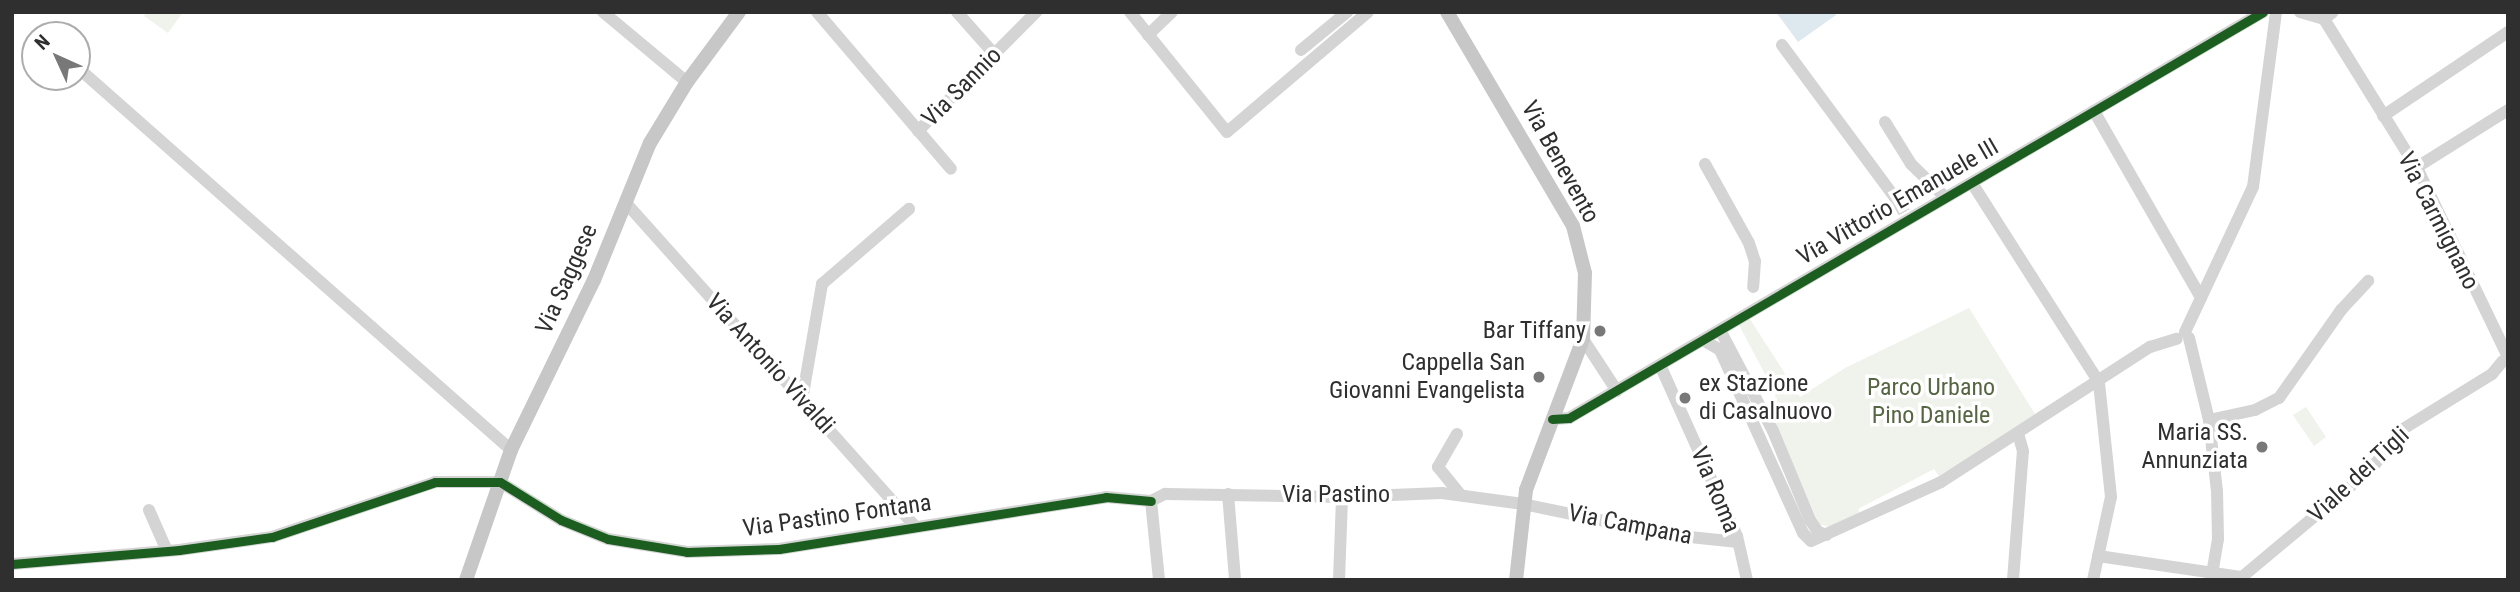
<!DOCTYPE html>
<html>
<head>
<meta charset="utf-8">
<style>
  body { margin:0 }
  #map { position:relative; width:2520px; height:592px; overflow:hidden; background:#fff; font-family:"Roboto Condensed",sans-serif }
  div>[style] { position:absolute }
  [style*='--x'] { left:calc(var(--x)*1px); top:calc(var(--y)*1px); width:calc(var(--w)*1px); rotate:calc(var(--a)*1deg) }
  .green>* { inset:0; background:#f0f2ec }
  .water>* { inset:0; background:#dde9ef }
  .minor-tunnel>* { height:12px; margin-top:-6px; transform-origin:0; background:repeating-linear-gradient(90deg,#d5d5d5 0 12px,transparent 0 18px) }
  .minor>* { height:12px; margin:-6px; padding:0 6px; transform-origin:6px; border-radius:6px; background:#d4d4d4 }
  .major>* { height:14px; margin:-7px; padding:0 7px; transform-origin:7px; border-radius:7px; background:#c7c7c7 }
  .cycleway>* { height:9px; margin:-4.5px; padding:0 4.5px; transform-origin:4.5px; border-radius:4.5px; background:#1b5e20 }
  .dots>* { width:19px; height:19px; translate:-50% -50%; box-sizing:border-box; border:4px solid #fff; border-radius:50% }
  span { translate:-50% -50%; white-space:nowrap; text-align:center; line-height:1.15; -webkit-text-stroke:7px #fff; paint-order:stroke }
  .street-label { font-size:24px; color:#2f2f2f }
  .poi-label { font-size:24px; color:#2f2f2f }
  .right { translate:-100% -50%; text-align:right }
  .left { translate:0 -50%; text-align:left }
  .park-label { font-size:24px; color:#556642 }
  .frame { position:absolute; inset:0; border:14px solid #2f2f2f; pointer-events:none }
  .north { position:absolute; left:21px; top:21px; width:70px; height:70px; box-sizing:border-box; background:#fff; border:2px solid #acacac; border-radius:50%; rotate:315deg; font-size:19px; font-weight:700; line-height:28px; text-align:center; color:#2f2f2f }
  .north::after { content:''; display:block; margin:auto; width:24px; height:32px; background:#787878; clip-path:polygon(50% 0,100% 100%,50% 72%,0 100%) }
</style>
</head>
<body>
<div id="map">
  <div class="green">
    <div style="clip-path:polygon(146px 12px,183px 12px,168px 33px,144px 16px)"></div>
    <div style="clip-path:polygon(1969px 308px,2035px 414px,1939px 476px,1934px 469px,1858px 509px,1861px 516px,1830px 527px,1819px 524px,1768px 410px,1776px 395px,1738px 323px,1748px 316px,1800px 397px,1845px 368px)"></div>
    <div style="clip-path:polygon(2306px 407px,2326px 437px,2314px 446px,2293px 415px)"></div>
  </div>
  <div class="water">
    <div style="clip-path:polygon(1776px 12px,1834px 12px,1836px 15px,1798px 42px)"></div>
  </div>
  <div class="minor-tunnel">
    <div style="--x:1898;--y:202;--w:14;--a:60"></div>
  </div>
  <div class="minor">
    <div style="--x:603;--y:12;--w:109;--a:39.8"></div>
    <div style="--x:817;--y:12;--w:206;--a:49.5"></div>
    <div style="--x:957;--y:12;--w:57;--a:48.5"></div>
    <div style="--x:1130;--y:12;--w:154;--a:51.1"></div>
    <div style="--x:1227;--y:132;--w:185;--a:-40.4"></div>
    <div style="--x:2300;--y:12;--w:25;--a:16"></div>
    <div style="--x:2324;--y:19;--w:11;--a:-38"></div>
    <div style="--x:2324;--y:19;--w:182;--a:58.2"></div>
    <div style="--x:2420;--y:174;--w:199;--a:64.3"></div>
    <div style="--x:1148;--y:35;--w:33;--a:-44"></div>
    <div style="--x:1782;--y:45;--w:195;--a:53.5"></div>
    <div style="--x:1301;--y:50;--w:60;--a:-39.6"></div>
    <div style="--x:85;--y:74;--w:568;--a:41.43"></div>
    <div style="--x:2094;--y:111;--w:215;--a:60.2"></div>
    <div style="--x:2383;--y:116;--w:151;--a:-33.9"></div>
    <div style="--x:1885;--y:122;--w:49;--a:58.2"></div>
    <div style="--x:1911;--y:164;--w:47;--a:44.1"></div>
    <div style="--x:918;--y:131;--w:168;--a:-45.2"></div>
    <div style="--x:1705;--y:164;--w:90;--a:60.9"></div>
    <div style="--x:1749;--y:243;--w:19;--a:72"></div>
    <div style="--x:1755;--y:261;--w:26;--a:94"></div>
    <div style="--x:2414;--y:169;--w:111;--a:-32.1"></div>
    <div style="--x:1972;--y:183;--w:236;--a:57.5"></div>
    <div style="--x:626;--y:203;--w:432;--a:48.2"></div>
    <div style="--x:1720;--y:330;--w:114;--a:62.3"></div>
    <div style="--x:1773;--y:431;--w:96;--a:67.4"></div>
    <div style="--x:1810;--y:520;--w:14;--a:56"></div>
    <div style="--x:1818;--y:532;--w:9;--a:18"></div>
    <div style="--x:2185;--y:332;--w:160;--a:-64.9"></div>
    <div style="--x:2253;--y:187;--w:177;--a:-82.5"></div>
    <div style="--x:2189;--y:338;--w:84;--a:76.3"></div>
    <div style="--x:2209;--y:420;--w:71;--a:83.6"></div>
    <div style="--x:2217;--y:491;--w:48;--a:88.8"></div>
    <div style="--x:2218;--y:539;--w:42;--a:99.7"></div>
    <div style="--x:1583;--y:339;--w:62;--a:56.8"></div>
    <div style="--x:1703;--y:340;--w:20;--a:30"></div>
    <div style="--x:1720;--y:350;--w:201;--a:65.6"></div>
    <div style="--x:1803;--y:533;--w:11;--a:45"></div>
    <div style="--x:1811;--y:541;--w:143;--a:-24.4"></div>
    <div style="--x:1941;--y:482;--w:249;--a:-32.9"></div>
    <div style="--x:2150;--y:347;--w:28;--a:-17"></div>
    <div style="--x:1660;--y:365;--w:188;--a:65.8"></div>
    <div style="--x:1737;--y:536;--w:45;--a:77.2"></div>
    <div style="--x:802;--y:400;--w:118;--a:-80.2"></div>
    <div style="--x:822;--y:284;--w:115;--a:-40.8"></div>
    <div style="--x:1552;--y:419;--w:17;--a:-3"></div>
    <div style="--x:1569;--y:418;--w:804;--a:-30.33"></div>
    <div style="--x:2209;--y:420;--w:47;--a:-12.3"></div>
    <div style="--x:2255;--y:410;--w:27;--a:-27"></div>
    <div style="--x:2279;--y:398;--w:108;--a:-54.8"></div>
    <div style="--x:2341;--y:310;--w:40;--a:-47"></div>
    <div style="--x:1457;--y:434;--w:38;--a:120"></div>
    <div style="--x:1438;--y:467;--w:36;--a:51"></div>
    <div style="--x:1228;--y:494;--w:86;--a:85.3"></div>
    <div style="--x:1151;--y:501;--w:16;--a:-27"></div>
    <div style="--x:1165;--y:494;--w:177;--a:1"></div>
    <div style="--x:1342;--y:497;--w:100;--a:-2.3"></div>
    <div style="--x:1442;--y:493;--w:82;--a:7.7"></div>
    <div style="--x:1523;--y:504;--w:151;--a:11.8"></div>
    <div style="--x:1671;--y:535;--w:67;--a:6"></div>
    <div style="--x:1151;--y:501;--w:79;--a:84.2"></div>
    <div style="--x:149;--y:510;--w:45;--a:66.3"></div>
    <div style="--x:2098;--y:556;--w:146;--a:8.3"></div>
    <div style="--x:2242;--y:577;--w:168;--a:-39.9"></div>
    <div style="--x:2371;--y:469;--w:51;--a:-51.3"></div>
    <div style="--x:2403;--y:429;--w:105;--a:-31.7"></div>
    <div style="--x:2492;--y:374;--w:17;--a:-50"></div>
    <div style="--x:12;--y:564;--w:168;--a:-4.8"></div>
    <div style="--x:179;--y:550;--w:94;--a:-8"></div>
    <div style="--x:272;--y:537;--w:172;--a:-18.6"></div>
    <div style="--x:435;--y:482;--w:65;--a:0"></div>
    <div style="--x:500;--y:482;--w:72;--a:31.9"></div>
    <div style="--x:561;--y:520;--w:51;--a:22"></div>
    <div style="--x:608;--y:539;--w:80;--a:9.3"></div>
    <div style="--x:687;--y:552;--w:92;--a:-1.9"></div>
    <div style="--x:779;--y:549;--w:331;--a:-9"></div>
    <div style="--x:1106;--y:497;--w:45;--a:5.1"></div>
    <div style="--x:1339;--y:580;--w:83;--a:-87.9"></div>
    <div style="--x:2013;--y:580;--w:129;--a:-85.6"></div>
    <div style="--x:2023;--y:451;--w:19;--a:-106"></div>
    <div style="--x:2093;--y:580;--w:85;--a:-77.8"></div>
    <div style="--x:2111;--y:497;--w:116;--a:-96"></div>
  </div>
  <div class="major">
    <div style="--x:1447;--y:12;--w:248;--a:59.5"></div>
    <div style="--x:1573;--y:226;--w:49;--a:75.7"></div>
    <div style="--x:1585;--y:273;--w:66;--a:91.7"></div>
    <div style="--x:1583;--y:339;--w:161;--a:110.7"></div>
    <div style="--x:1526;--y:490;--w:91;--a:96.3"></div>
    <div style="--x:466;--y:580;--w:138;--a:-70.9"></div>
    <div style="--x:511;--y:450;--w:189;--a:-64"></div>
    <div style="--x:594;--y:280;--w:148;--a:-67.8"></div>
    <div style="--x:650;--y:143;--w:71;--a:-58.8"></div>
    <div style="--x:687;--y:82;--w:87;--a:-53.4"></div>
  </div>
  <div class="cycleway">
    <div style="--x:1552;--y:419;--w:17;--a:-3"></div>
    <div style="--x:1569;--y:418;--w:804;--a:-30.33"></div>
    <div style="--x:12;--y:564;--w:168;--a:-4.8"></div>
    <div style="--x:179;--y:550;--w:94;--a:-8"></div>
    <div style="--x:272;--y:537;--w:172;--a:-18.6"></div>
    <div style="--x:435;--y:482;--w:65;--a:0"></div>
    <div style="--x:500;--y:482;--w:72;--a:31.9"></div>
    <div style="--x:561;--y:520;--w:51;--a:22"></div>
    <div style="--x:608;--y:539;--w:80;--a:9.3"></div>
    <div style="--x:687;--y:552;--w:92;--a:-1.9"></div>
    <div style="--x:779;--y:549;--w:331;--a:-9"></div>
    <div style="--x:1106;--y:497;--w:45;--a:5.1"></div>
  </div>
  <div class="dots">
    <div style="left:1600px;top:331px;background:#787878"></div>
    <div style="left:1539px;top:377px;background:#787878"></div>
    <div style="left:1685px;top:398px;background:#787878"></div>
    <div style="left:2262px;top:447px;background:#787878"></div>
  </div>
  <div class="street-label">
    <span style="left:962px;top:87px;rotate:-45deg">Via Sannio</span>
    <span style="left:1560px;top:162px;rotate:61deg">Via Benevento</span>
    <span style="left:1898px;top:202px;rotate:-30deg">Via Vittorio Emanuele III</span>
    <span style="left:2438px;top:221px;rotate:63deg">Via Carmignano</span>
    <span style="left:567px;top:279px;rotate:-66deg">Via Saggese</span>
    <span style="left:770px;top:364px;rotate:48deg">Via Antonio Vivaldi</span>
    <span style="left:2359px;top:475px;rotate:-43deg">Viale dei Tigli</span>
    <span style="left:1715px;top:490px;rotate:67deg">Via Roma</span>
    <span style="left:1336px;top:495px">Via Pastino</span>
    <span style="left:837px;top:516px;rotate:-8deg">Via Pastino Fontana</span>
    <span style="left:1630px;top:525px;rotate:11deg">Via Campana</span>
  </div>
  <div class="poi-label">
    <span class="right" style="left:1586px;top:331px">Bar Tiffany</span>
    <span class="right" style="left:1525px;top:377px">Cappella San<br>Giovanni Evangelista</span>
    <span class="left" style="left:1699px;top:398px">ex Stazione<br>di Casalnuovo</span>
    <span class="right" style="left:2248px;top:447px">Maria SS.<br>Annunziata</span>
  </div>
  <div class="park-label">
    <span style="left:1931px;top:402px">Parco Urbano<br>Pino Daniele</span>
  </div>
  <div class="frame"></div>
  <div class="north">N</div>
</div>
</body>
</html>
